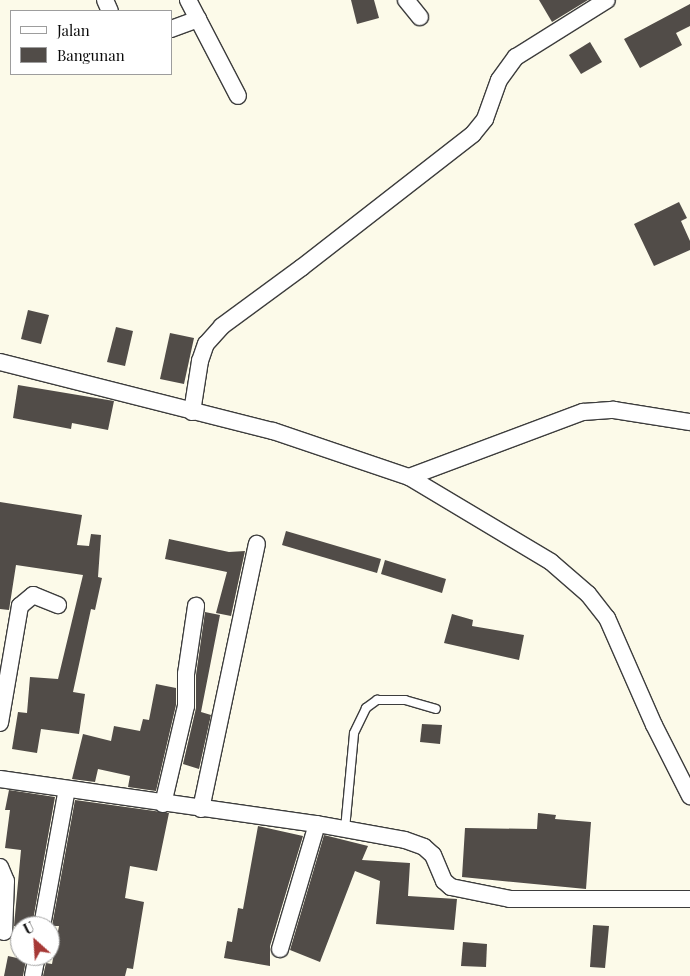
<!DOCTYPE html>
<html>
<head>
<meta charset="utf-8">
<style>
  body { margin:0 }
  #map { position:relative; width:690px; height:976px; overflow:hidden; background:#fcfae9; font-family:"Playfair Display",serif }
  div>[style] { position:absolute }
  [style*='--x'] { left:calc(var(--x)*1px); top:calc(var(--y)*1px); width:calc(var(--w)*1px); rotate:calc(var(--a)*1deg) }
  .building>* { inset:0; background:#514c48 }
  .roads { filter:drop-shadow(1px 0 #3d3d3d) drop-shadow(-1px 0 #3d3d3d) drop-shadow(0 1px #3d3d3d) drop-shadow(0 -1px #3d3d3d) }
  .service>* { height:8px; margin:-4px; padding:0 4px; transform-origin:4px; border-radius:4px; background:#fff }
  .minor>* { height:16px; margin:-8px; padding:0 8px; transform-origin:8px; border-radius:8px; background:#fff }
  span { translate:-50% -50%; white-space:nowrap; text-align:center; line-height:1.15; -webkit-text-stroke:5px #fff; paint-order:stroke }
  .legend { position:absolute; left:10px; top:10px; width:162px; height:65px; box-sizing:border-box; background:#fff; border:1px solid #9d9d9d; margin:0; padding:6px 9px; list-style:none; font-size:15px; color:#0a0a0a }
  .legend li { display:flex; align-items:center; gap:10px; height:25px }
  .legend b { width:25px; border:1px solid #9d9d9d }
  .north { position:absolute; left:10px; top:916px; width:50px; height:50px; box-sizing:border-box; background:#fff; border:1px solid #9d9d9d; border-radius:50%; rotate:334deg; font-size:14px; font-weight:700; line-height:20px; text-align:center; color:#0a0a0a }
  .north::after { content:''; display:block; margin:auto; width:18px; height:22px; background:#a63936; clip-path:polygon(50% 0,100% 100%,50% 72%,0 100%) }
</style>
</head>
<body>
<div id="map">
  <div class="building">
    <div style="clip-path:polygon(351px 0,374px 0,379px 18px,357px 24px)"></div>
    <div style="clip-path:polygon(539px 0,588px 0,552px 22px)"></div>
    <div style="clip-path:polygon(690px 4px,690px 26px,676px 33px,682px 45px,640px 68px,624px 39px)"></div>
    <div style="clip-path:polygon(590px 42px,602px 62px,581px 74px,569px 55px)"></div>
    <div style="clip-path:polygon(679px 202px,687px 218px,681px 221px,690px 241px,690px 250px,654px 266px,634px 224px)"></div>
    <div style="clip-path:polygon(28px 310px,49px 315px,41px 344px,21px 339px)"></div>
    <div style="clip-path:polygon(116px 327px,133px 331px,125px 366px,107px 362px)"></div>
    <div style="clip-path:polygon(170px 333px,194px 338px,184px 384px,160px 379px)"></div>
    <div style="clip-path:polygon(18px 385px,114px 401px,108px 430px,72px 423px,71px 429px,13px 418px)"></div>
    <div style="clip-path:polygon(0 502px,82px 515px,77px 545px,89px 546px,91px 534px,101px 535px,98px 577px,102px 578px,95px 610px,91px 609px,73px 692px,85px 694px,79px 734px,41px 729px,37px 753px,12px 749px,18px 712px,27px 713px,30px 677px,58px 679px,83px 575px,16px 565px,9px 610px,0 609px)"></div>
    <div style="clip-path:polygon(286px 531px,381px 559px,377px 573px,282px 545px)"></div>
    <div style="clip-path:polygon(169px 539px,229px 552px,245px 551px,231px 616px,216px 613px,227px 572px,165px 559px)"></div>
    <div style="clip-path:polygon(385px 560px,446px 579px,442px 593px,381px 574px)"></div>
    <div style="clip-path:polygon(205px 612px,220px 615px,201px 712px,211px 715px,199px 769px,183px 764px,196px 708px,196px 675px)"></div>
    <div style="clip-path:polygon(452px 614px,473px 620px,472px 626px,524px 635px,519px 660px,444px 643px)"></div>
    <div style="clip-path:polygon(156px 684px,176px 688px,176px 705px,156px 791px,128px 787px,130px 776px,98px 769px,95px 782px,72px 779px,83px 734px,111px 741px,114px 726px,140px 731px,143px 719px,149px 720px)"></div>
    <div style="clip-path:polygon(422px 724px,442px 725px,440px 744px,420px 742px)"></div>
    <div style="clip-path:polygon(9px 790px,55px 797px,32px 926px,14px 926px,21px 850px,5px 848px,10px 810px,5px 810px)"></div>
    <div style="clip-path:polygon(75px 800px,169px 813px,157px 871px,130px 866px,125px 898px,144px 902px,133px 969px,127px 968px,125px 976px,43px 976px,46px 963px,52px 964px,59px 926px,52px 926px)"></div>
    <div style="clip-path:polygon(538px 813px,556px 815px,555px 819px,591px 822px,586px 889px,462px 877px,465px 828px,537px 829px)"></div>
    <div style="clip-path:polygon(258px 826px,303px 836px,270px 946px,270px 966px,224px 958px,227px 941px,232px 942px,238px 908px,243px 909px)"></div>
    <div style="clip-path:polygon(324px 835px,368px 846px,362px 860px,410px 863px,408px 896px,457px 899px,454px 930px,376px 924px,380px 881px,355px 871px,320px 962px,290px 950px)"></div>
    <div style="clip-path:polygon(593px 925px,609px 926px,605px 968px,590px 967px)"></div>
    <div style="clip-path:polygon(463px 942px,487px 944px,486px 967px,461px 966px)"></div>
    <div style="clip-path:polygon(8px 956px,26px 960px,23px 976px,4px 976px)"></div>
  </div>
  <div class="roads">
    <div class="service">
      <div style="--x:345;--y:829;--w:96;--a:-84.6"></div>
      <div style="--x:354;--y:733;--w:28;--a:-64"></div>
      <div style="--x:366;--y:708;--w:14;--a:-36"></div>
      <div style="--x:377;--y:700;--w:28;--a:0"></div>
      <div style="--x:405;--y:700;--w:32;--a:16"></div>
    </div>
    <div class="minor">
      <div style="--x:105;--y:0;--w:12;--a:66"></div>
      <div style="--x:188;--y:0;--w:108;--a:62.5"></div>
      <div style="--x:406;--y:0;--w:22;--a:51"></div>
      <div style="--x:171;--y:29;--w:29;--a:-20"></div>
      <div style="--x:0;--y:362;--w:282;--a:14.2"></div>
      <div style="--x:273;--y:431;--w:144;--a:18.7"></div>
      <div style="--x:409;--y:477;--w:165;--a:30.9"></div>
      <div style="--x:551;--y:562;--w:49;--a:40.9"></div>
      <div style="--x:588;--y:594;--w:31;--a:52"></div>
      <div style="--x:607;--y:618;--w:117;--a:66.3"></div>
      <div style="--x:654;--y:725;--w:80;--a:63.1"></div>
      <div style="--x:192;--y:412;--w:52;--a:-81.1"></div>
      <div style="--x:200;--y:361;--w:18;--a:-71"></div>
      <div style="--x:206;--y:344;--w:24;--a:-48"></div>
      <div style="--x:222;--y:326;--w:98;--a:-36.3"></div>
      <div style="--x:301;--y:268;--w:218;--a:-37.9"></div>
      <div style="--x:473;--y:134;--w:19;--a:-51"></div>
      <div style="--x:485;--y:119;--w:41;--a:-70.3"></div>
      <div style="--x:499;--y:80;--w:29;--a:-54"></div>
      <div style="--x:516;--y:57;--w:107;--a:-32.1"></div>
      <div style="--x:409;--y:477;--w:186;--a:-20.5"></div>
      <div style="--x:583;--y:412;--w:31;--a:-4"></div>
      <div style="--x:614;--y:410;--w:77;--a:9"></div>
      <div style="--x:0;--y:723;--w:119;--a:-80.3"></div>
      <div style="--x:20;--y:606;--w:17;--a:-40"></div>
      <div style="--x:33;--y:595;--w:27;--a:22"></div>
      <div style="--x:0;--y:779;--w:320;--a:8.1"></div>
      <div style="--x:317;--y:824;--w:89;--a:10.3"></div>
      <div style="--x:405;--y:840;--w:20;--a:20"></div>
      <div style="--x:424;--y:847;--w:12;--a:42"></div>
      <div style="--x:433;--y:855;--w:28;--a:67"></div>
      <div style="--x:444;--y:881;--w:9;--a:41"></div>
      <div style="--x:451;--y:887;--w:60;--a:11.5"></div>
      <div style="--x:510;--y:899;--w:180;--a:0"></div>
      <div style="--x:163;--y:804;--w:101;--a:-76.8"></div>
      <div style="--x:186;--y:706;--w:32;--a:-90"></div>
      <div style="--x:186;--y:674;--w:69;--a:-81.6"></div>
      <div style="--x:201;--y:809;--w:271;--a:-78.1"></div>
      <div style="--x:0;--y:867;--w:15;--a:67"></div>
      <div style="--x:6;--y:881;--w:51;--a:92.2"></div>
      <div style="--x:42;--y:926;--w:139;--a:-79.7"></div>
      <div style="--x:280;--y:949;--w:130;--a:-73.5"></div>
      <div style="--x:33;--y:976;--w:20;--a:-79"></div>
    </div>
  </div>
  <ul class="legend">
  <li><b style="height:6px;background:#fff"></b>Jalan</li>
  <li><b style="height:14px;background:#514c48"></b>Bangunan</li>
  </ul>
  <div class="north">U</div>
</div>
</body>
</html>
